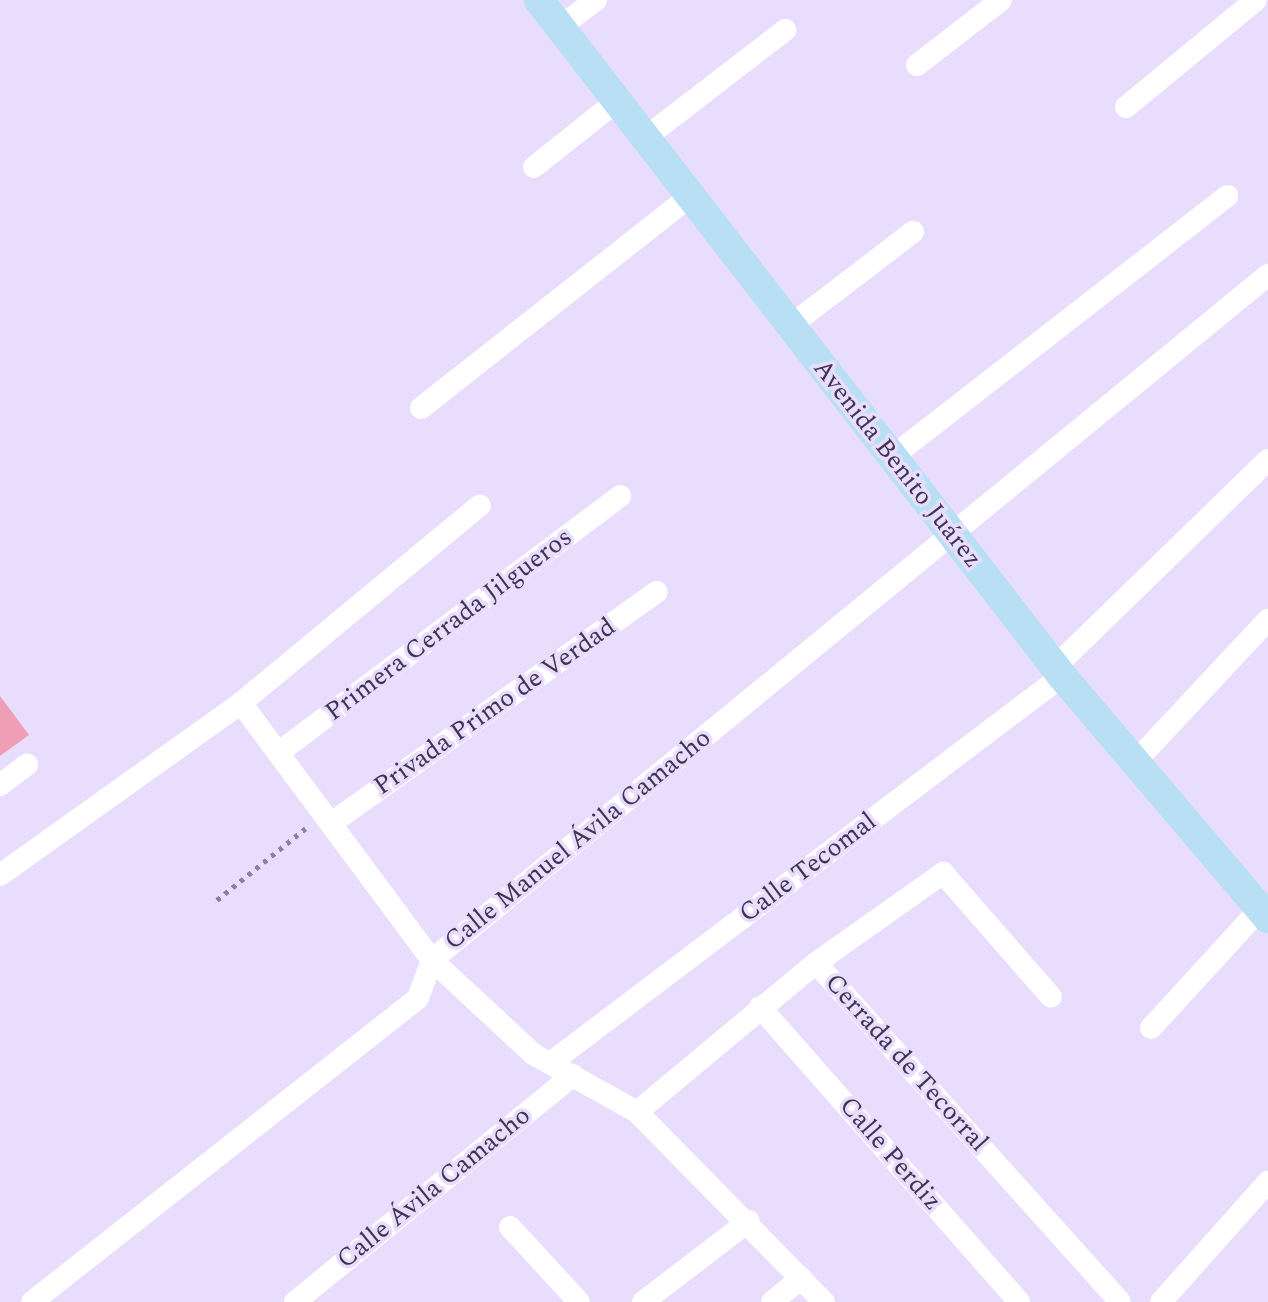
<!DOCTYPE html>
<html>
<head>
<meta charset="utf-8">
<style>
  body { margin:0 }
  #map { position:relative; width:1268px; height:1302px; overflow:hidden; background:#e8ddfc; font-family:Spectral,serif }
  div>[style] { position:absolute }
  [style*='--x'] { left:calc(var(--x)*1px); top:calc(var(--y)*1px); width:calc(var(--w)*1px); rotate:calc(var(--a)*1deg) }
  .green>* { inset:0; background:#ee9eb5 }
  .path>* { height:5px; margin-top:-2.5px; transform-origin:0; background:repeating-linear-gradient(90deg,#8b809f 0 4px,transparent 0 10px) }
  .street>* { height:22px; margin:-11px; padding:0 11px; transform-origin:11px; border-radius:11px; background:#fff }
  .secondary>* { height:30px; margin:-15px; padding:0 15px; transform-origin:15px; border-radius:15px; background:#b8dff4 }
  span { translate:-50% -50%; white-space:nowrap; text-align:center; line-height:1.15; -webkit-text-stroke:7px #e8ddfc; paint-order:stroke }
  .street-label { font-size:26px; color:#3f3352 }
</style>
</head>
<body>
<div id="map">
  <div class="green">
    <div style="clip-path:polygon(0 696px,29px 735px,0 756px)"></div>
  </div>
  <div class="path">
    <div style="--x:217;--y:900;--w:114;--a:-39"></div>
  </div>
  <div class="street">
    <div style="--x:560;--y:27;--w:45;--a:-36.9"></div>
    <div style="--x:917;--y:65;--w:106;--a:-37.7"></div>
    <div style="--x:1126;--y:107;--w:168;--a:-39.5"></div>
    <div style="--x:645;--y:138;--w:177;--a:-37.6"></div>
    <div style="--x:534;--y:167;--w:106;--a:-38.5"></div>
    <div style="--x:790;--y:326;--w:155;--a:-37.4"></div>
    <div style="--x:421;--y:408;--w:342;--a:-38.2"></div>
    <div style="--x:892;--y:457;--w:425;--a:-37.9"></div>
    <div style="--x:1055;--y:667;--w:297;--a:-44.2"></div>
    <div style="--x:241;--y:703;--w:320;--a:53.4"></div>
    <div style="--x:432;--y:960;--w:138;--a:42.9"></div>
    <div style="--x:533;--y:1054;--w:119;--a:29.1"></div>
    <div style="--x:637;--y:1112;--w:267;--a:45.5"></div>
    <div style="--x:278;--y:753;--w:428;--a:-36.9"></div>
    <div style="--x:1135;--y:762;--w:195;--a:-46.9"></div>
    <div style="--x:0;--y:785;--w:34;--a:-37"></div>
    <div style="--x:333;--y:822;--w:397;--a:-35.4"></div>
    <div style="--x:0;--y:875;--w:296;--a:-35.5"></div>
    <div style="--x:241;--y:703;--w:310;--a:-39.6"></div>
    <div style="--x:816;--y:963;--w:455;--a:48.1"></div>
    <div style="--x:760;--y:1007;--w:393;--a:48.7"></div>
    <div style="--x:1151;--y:1028;--w:161;--a:-47.5"></div>
    <div style="--x:553;--y:1061;--w:638;--a:-37.1"></div>
    <div style="--x:637;--y:1112;--w:233;--a:-39.8"></div>
    <div style="--x:816;--y:963;--w:156;--a:-35.3"></div>
    <div style="--x:943;--y:873;--w:164;--a:48.9"></div>
    <div style="--x:510;--y:1227;--w:102;--a:47.4"></div>
    <div style="--x:32;--y:1302;--w:491;--a:-38.2"></div>
    <div style="--x:418;--y:998;--w:40;--a:-69.8"></div>
    <div style="--x:432;--y:960;--w:1081;--a:-39.33"></div>
    <div style="--x:295;--y:1302;--w:359;--a:-39.2"></div>
    <div style="--x:643;--y:1302;--w:133;--a:-37.4"></div>
    <div style="--x:772;--y:1302;--w:38;--a:-39"></div>
    <div style="--x:1161;--y:1302;--w:161;--a:-48.3"></div>
  </div>
  <div class="secondary">
    <div style="--x:539;--y:0;--w:855;--a:52.27"></div>
    <div style="--x:1062;--y:676;--w:318;--a:49.6"></div>
  </div>
  <div class="street-label">
    <span style="left:897px;top:464px;rotate:52deg">Avenida Benito Juárez</span>
    <span style="left:449px;top:625px;rotate:-37deg">Primera Cerrada Jilgueros</span>
    <span style="left:495px;top:707px;rotate:-35deg">Privada Primo de Verdad</span>
    <span style="left:578px;top:840px;rotate:-39deg">Calle Manuel Ávila Camacho</span>
    <span style="left:808px;top:868px;rotate:-37deg">Calle Tecomal</span>
    <span style="left:906px;top:1063px;rotate:48deg">Cerrada de Tecorral</span>
    <span style="left:890px;top:1154px;rotate:49deg">Calle Perdiz</span>
    <span style="left:434px;top:1188px;rotate:-39deg">Calle Ávila Camacho</span>
  </div>
</div>
</body>
</html>
